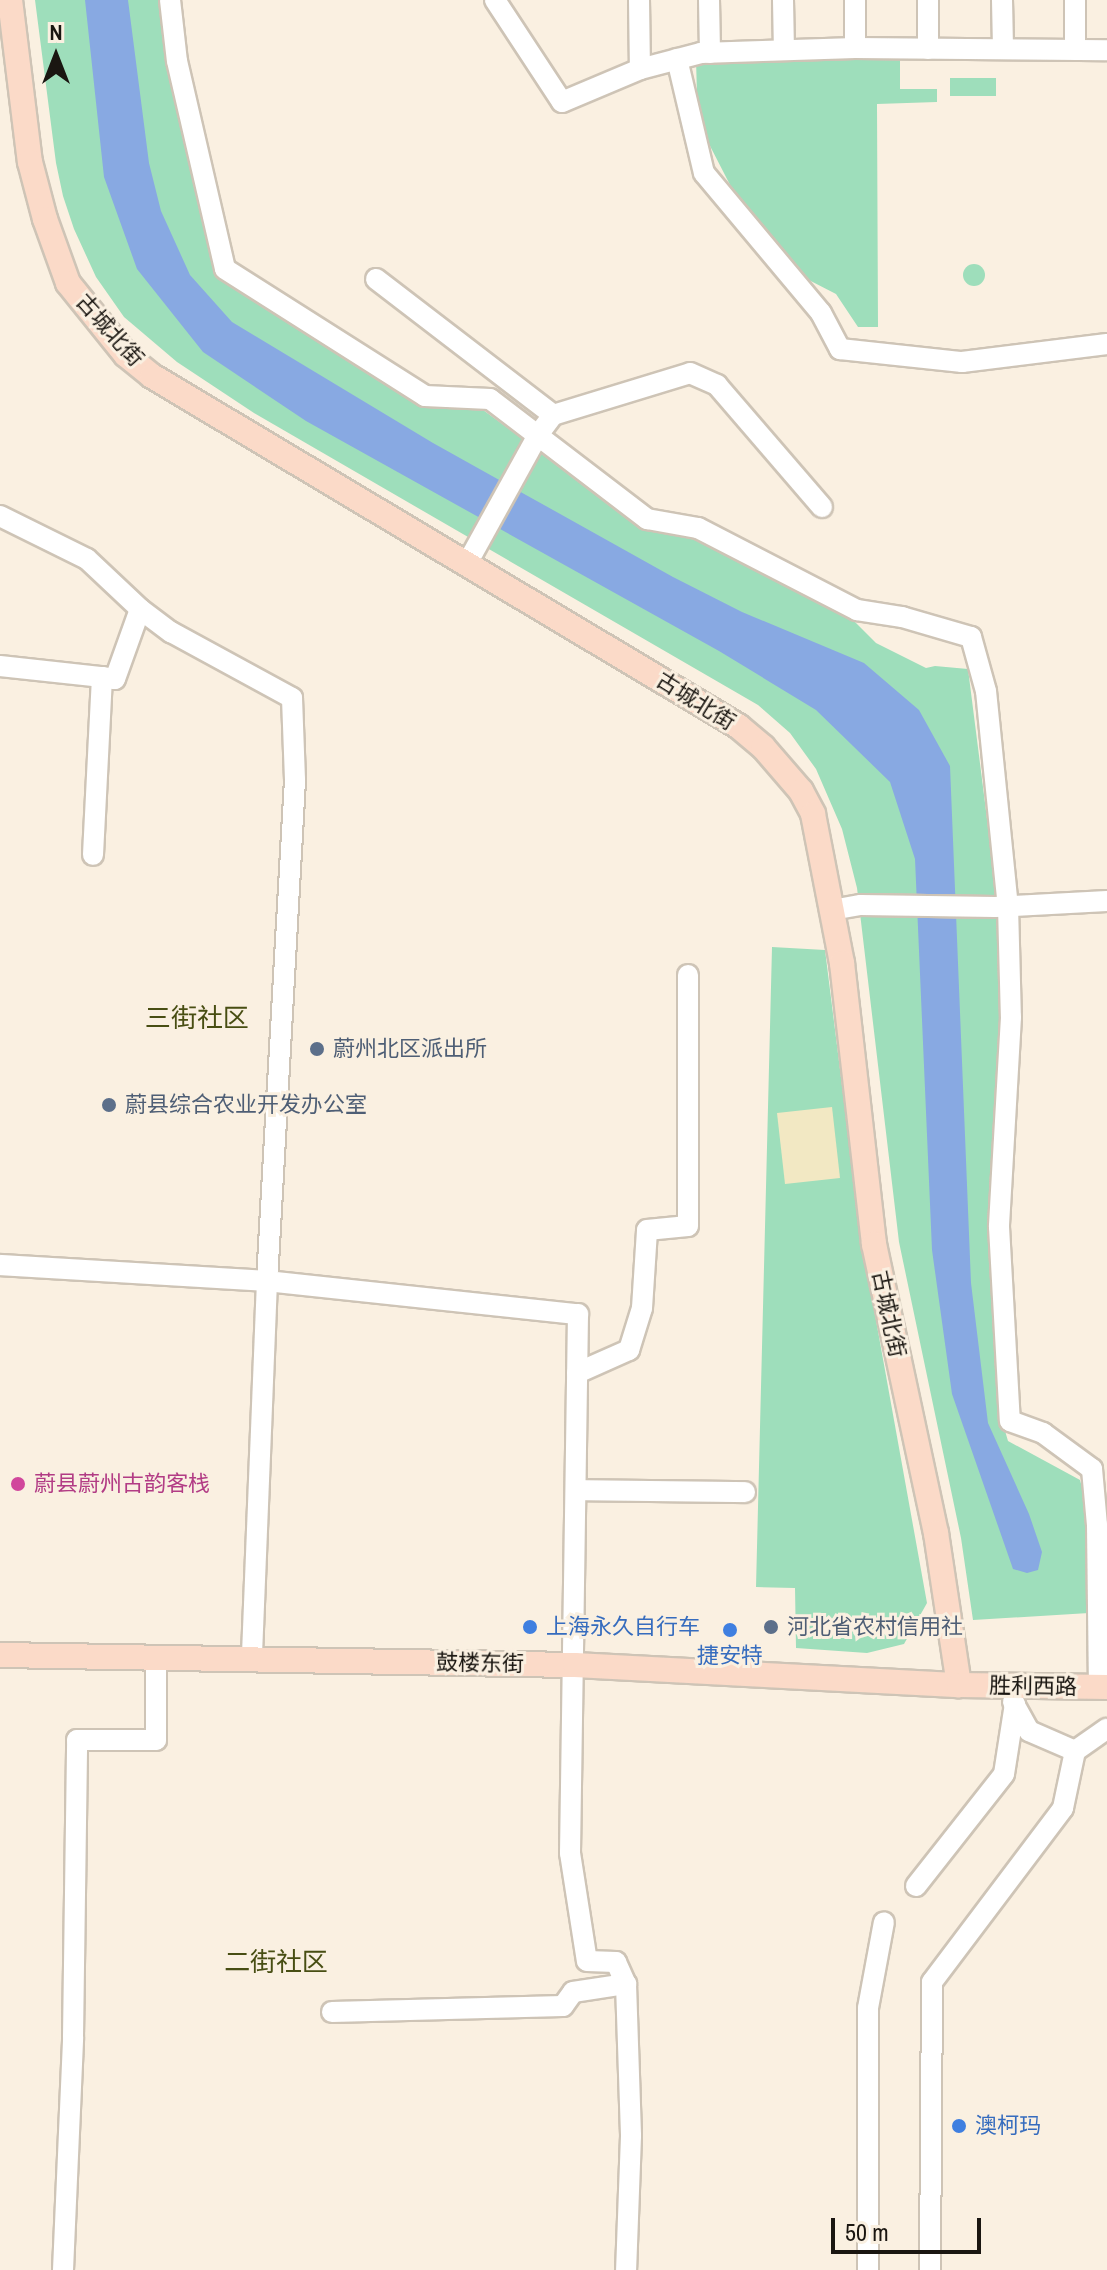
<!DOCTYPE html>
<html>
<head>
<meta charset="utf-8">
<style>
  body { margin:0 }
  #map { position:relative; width:1107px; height:2270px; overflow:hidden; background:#faf0e1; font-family:"Archivo Narrow","Noto Sans SC",sans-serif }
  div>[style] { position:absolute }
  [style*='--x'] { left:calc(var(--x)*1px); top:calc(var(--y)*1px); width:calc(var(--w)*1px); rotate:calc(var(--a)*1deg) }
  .green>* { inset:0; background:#9edebb }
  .round { border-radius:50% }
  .sand>* { inset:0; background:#f2e8c3 }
  .water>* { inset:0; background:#88a9e2 }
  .roads { filter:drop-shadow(2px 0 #cec4b6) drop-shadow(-2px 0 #cec4b6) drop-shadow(0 2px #cec4b6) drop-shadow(0 -2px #cec4b6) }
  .minor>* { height:20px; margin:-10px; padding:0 10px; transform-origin:10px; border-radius:10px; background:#fff }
  .major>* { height:24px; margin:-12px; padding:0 12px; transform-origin:12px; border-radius:12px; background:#fbdac8 }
  .dots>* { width:22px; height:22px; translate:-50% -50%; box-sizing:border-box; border:4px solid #faf0e1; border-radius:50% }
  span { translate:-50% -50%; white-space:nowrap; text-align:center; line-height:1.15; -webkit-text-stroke:6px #faf0e1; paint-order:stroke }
  .street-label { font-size:22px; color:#1a1611 }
  .service-label { font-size:22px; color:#4e5e75 }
  .left { translate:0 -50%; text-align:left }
  .hotel-label { font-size:22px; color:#b23c85 }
  .shop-label { font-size:22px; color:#366cbe }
  .quarter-label { font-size:26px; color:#484e13 }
  .north { position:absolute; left:16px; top:16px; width:80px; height:80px; -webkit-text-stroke:6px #faf0e1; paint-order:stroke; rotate:0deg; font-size:22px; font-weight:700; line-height:32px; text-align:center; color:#1a1611 }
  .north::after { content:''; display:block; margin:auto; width:28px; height:36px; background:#1a1611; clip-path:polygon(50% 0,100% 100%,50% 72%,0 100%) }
  .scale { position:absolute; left:831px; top:2218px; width:150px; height:36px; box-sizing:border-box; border:4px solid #1a1611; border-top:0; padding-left:10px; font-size:24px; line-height:28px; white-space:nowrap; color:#1a1611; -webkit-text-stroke:6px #faf0e1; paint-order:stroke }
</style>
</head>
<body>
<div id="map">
  <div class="green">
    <div style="clip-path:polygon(35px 0,160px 0,181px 118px,218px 276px,423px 401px,483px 410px,630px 516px,700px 538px,855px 622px,876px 643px,926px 668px,935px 666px,968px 669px,992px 858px,1005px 1000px,1001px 1417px,1008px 1441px,1080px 1480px,1092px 1526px,1089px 1613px,973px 1620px,961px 1538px,899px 1242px,857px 888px,842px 829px,816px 769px,790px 733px,758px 705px,254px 413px,177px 362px,124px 317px,96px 277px,74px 229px,63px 196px,56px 163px)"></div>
    <div style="clip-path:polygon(900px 57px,900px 89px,937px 89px,937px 102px,877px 104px,878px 327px,858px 327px,836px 294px,801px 276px,744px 212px,709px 144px,697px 96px,696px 59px)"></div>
    <div style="clip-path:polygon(950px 78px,996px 78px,996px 96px,950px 96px)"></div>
    <div class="round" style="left:963px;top:264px;width:22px;height:22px"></div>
    <div style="clip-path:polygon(772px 947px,825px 950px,861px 1237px,927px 1603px,904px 1644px,867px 1653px,796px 1648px,795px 1588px,756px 1587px)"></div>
  </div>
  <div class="sand">
    <div style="clip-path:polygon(832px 1107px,840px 1178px,785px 1184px,777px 1113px)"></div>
  </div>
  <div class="water">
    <div style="clip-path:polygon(85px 0,128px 0,149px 163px,161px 211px,190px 275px,232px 322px,433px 443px,673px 577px,742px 612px,864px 663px,919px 710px,950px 766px,971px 1283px,988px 1423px,1029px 1514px,1042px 1552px,1038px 1570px,1027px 1573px,1013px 1569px,952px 1394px,932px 1250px,915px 859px,890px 782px,816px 710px,719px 651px,306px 421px,203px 352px,137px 269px,104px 177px)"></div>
  </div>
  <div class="roads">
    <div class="minor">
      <div style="--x:170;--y:0;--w:61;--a:83.5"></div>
      <div style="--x:177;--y:61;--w:213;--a:77"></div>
      <div style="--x:225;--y:269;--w:237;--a:32.4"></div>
      <div style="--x:425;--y:396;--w:65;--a:2.6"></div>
      <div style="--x:490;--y:399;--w:198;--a:37.4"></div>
      <div style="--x:647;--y:519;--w:52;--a:10"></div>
      <div style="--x:698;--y:528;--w:179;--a:27.3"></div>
      <div style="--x:857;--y:610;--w:46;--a:8.8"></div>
      <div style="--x:902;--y:617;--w:72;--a:16.2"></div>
      <div style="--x:971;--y:637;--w:56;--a:74.5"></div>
      <div style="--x:986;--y:691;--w:216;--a:84.2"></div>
      <div style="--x:1008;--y:906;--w:111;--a:88.5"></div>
      <div style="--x:1011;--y:1017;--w:210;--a:93.3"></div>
      <div style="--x:999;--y:1227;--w:194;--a:86.8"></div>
      <div style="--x:1010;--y:1421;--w:35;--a:20"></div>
      <div style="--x:1043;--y:1433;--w:61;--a:36.3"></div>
      <div style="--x:1092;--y:1469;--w:56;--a:84.9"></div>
      <div style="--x:1097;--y:1525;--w:162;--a:89.3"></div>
      <div style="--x:495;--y:0;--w:122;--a:56.7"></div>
      <div style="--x:562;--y:102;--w:85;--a:-22.9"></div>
      <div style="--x:640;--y:69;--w:63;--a:-14.7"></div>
      <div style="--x:701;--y:53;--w:154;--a:-1.9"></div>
      <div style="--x:855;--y:48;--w:48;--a:-90"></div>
      <div style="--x:639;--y:0;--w:69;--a:89.2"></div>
      <div style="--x:709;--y:0;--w:53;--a:88.9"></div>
      <div style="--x:783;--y:0;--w:50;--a:88.9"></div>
      <div style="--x:928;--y:0;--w:49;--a:90"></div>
      <div style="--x:1002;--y:0;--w:49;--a:88.8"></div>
      <div style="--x:1075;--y:0;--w:50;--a:90"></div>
      <div style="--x:855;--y:48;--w:252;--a:0.5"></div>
      <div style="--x:677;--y:59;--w:117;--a:76.7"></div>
      <div style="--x:704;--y:173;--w:182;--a:50.1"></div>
      <div style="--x:821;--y:313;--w:41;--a:62.2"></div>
      <div style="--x:840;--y:349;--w:123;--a:6.1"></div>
      <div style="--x:962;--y:362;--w:146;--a:-7.1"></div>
      <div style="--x:376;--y:279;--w:223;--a:37.5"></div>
      <div style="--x:553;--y:415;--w:25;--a:127"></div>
      <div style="--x:538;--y:435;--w:145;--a:118.9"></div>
      <div style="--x:553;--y:415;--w:143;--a:-17"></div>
      <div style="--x:690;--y:373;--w:30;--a:24"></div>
      <div style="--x:717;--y:385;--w:161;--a:49.3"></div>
      <div style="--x:0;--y:516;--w:97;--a:26.3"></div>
      <div style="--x:87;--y:559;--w:73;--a:43.3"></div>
      <div style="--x:140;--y:609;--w:39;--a:37"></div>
      <div style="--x:171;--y:632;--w:138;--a:28.6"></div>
      <div style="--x:292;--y:698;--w:82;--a:87.9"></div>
      <div style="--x:295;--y:780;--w:502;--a:93.2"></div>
      <div style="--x:267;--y:1281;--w:377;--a:92.3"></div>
      <div style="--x:0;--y:666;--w:103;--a:6.2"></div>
      <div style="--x:102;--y:677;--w:178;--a:92.9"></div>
      <div style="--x:102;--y:677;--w:13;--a:9"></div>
      <div style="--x:115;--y:679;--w:74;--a:-70.3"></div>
      <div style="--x:832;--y:910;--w:29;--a:-10"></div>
      <div style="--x:861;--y:905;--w:134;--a:0.9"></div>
      <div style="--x:995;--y:907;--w:112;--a:-3.1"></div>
      <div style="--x:0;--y:1265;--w:267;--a:3.4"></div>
      <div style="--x:267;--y:1281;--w:313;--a:6.1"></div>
      <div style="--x:578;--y:1314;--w:539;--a:90.85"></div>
      <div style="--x:570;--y:1853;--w:109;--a:81.1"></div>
      <div style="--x:587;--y:1961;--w:29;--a:2"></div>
      <div style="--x:616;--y:1962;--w:24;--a:66"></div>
      <div style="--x:626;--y:1984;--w:152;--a:88.1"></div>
      <div style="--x:631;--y:2136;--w:134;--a:92.1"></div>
      <div style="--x:577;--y:1373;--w:57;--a:-23.9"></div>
      <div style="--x:629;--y:1350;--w:44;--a:-72.8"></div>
      <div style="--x:642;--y:1308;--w:78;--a:-86.3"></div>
      <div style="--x:647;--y:1230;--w:41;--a:-5.6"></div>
      <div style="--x:688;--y:1226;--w:251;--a:-90"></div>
      <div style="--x:576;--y:1490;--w:169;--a:0.7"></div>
      <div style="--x:1013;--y:1702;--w:33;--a:61"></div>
      <div style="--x:1029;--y:1731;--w:50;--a:23.5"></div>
      <div style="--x:916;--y:1886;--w:142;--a:-51.8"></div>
      <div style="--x:1004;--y:1774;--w:71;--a:-81.1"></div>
      <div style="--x:332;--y:2012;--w:231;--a:-1.5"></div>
      <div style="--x:563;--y:2006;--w:17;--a:-54"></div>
      <div style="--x:573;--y:1992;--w:54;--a:-8.6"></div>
      <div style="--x:63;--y:2270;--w:233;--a:-87.5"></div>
      <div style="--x:73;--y:2037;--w:297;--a:-89.2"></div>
      <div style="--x:77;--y:1740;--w:79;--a:0"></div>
      <div style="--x:156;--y:1740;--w:83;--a:-90"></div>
      <div style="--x:868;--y:2270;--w:262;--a:-90"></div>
      <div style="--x:868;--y:2008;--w:87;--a:-79.5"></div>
      <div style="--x:930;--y:2270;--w:288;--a:-89.6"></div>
      <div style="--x:932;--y:1982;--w:218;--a:-53"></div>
      <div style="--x:1063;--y:1808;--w:58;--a:-78.1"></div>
      <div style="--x:1075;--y:1751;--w:39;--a:-35"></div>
    </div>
    <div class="major">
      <div style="--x:10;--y:0;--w:163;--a:83"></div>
      <div style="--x:30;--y:162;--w:59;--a:75.3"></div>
      <div style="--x:45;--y:219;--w:68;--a:70.2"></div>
      <div style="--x:68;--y:283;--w:92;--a:51.1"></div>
      <div style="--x:126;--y:355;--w:33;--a:39"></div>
      <div style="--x:152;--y:376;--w:683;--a:30.85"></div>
      <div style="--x:738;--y:726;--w:33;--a:40"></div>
      <div style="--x:763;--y:747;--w:58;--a:49.2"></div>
      <div style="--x:801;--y:791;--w:26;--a:62"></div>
      <div style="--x:813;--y:814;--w:152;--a:79"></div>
      <div style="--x:842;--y:963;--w:283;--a:83.5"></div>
      <div style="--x:874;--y:1244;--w:296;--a:77.9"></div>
      <div style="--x:936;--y:1533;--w:154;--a:81.4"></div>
      <div style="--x:0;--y:1655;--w:575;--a:1"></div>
      <div style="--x:575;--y:1665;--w:385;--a:3"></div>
      <div style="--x:959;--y:1685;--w:148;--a:0.8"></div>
    </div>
  </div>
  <div class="dots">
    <div style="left:317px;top:1049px;background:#5c6f8a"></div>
    <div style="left:109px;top:1105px;background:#5c6f8a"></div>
    <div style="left:18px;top:1484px;background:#d1479c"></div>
    <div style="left:530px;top:1627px;background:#3f7fe0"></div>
    <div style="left:771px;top:1627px;background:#5c6f8a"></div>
    <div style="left:730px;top:1630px;background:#3f7fe0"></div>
    <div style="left:959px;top:2126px;background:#3f7fe0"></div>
  </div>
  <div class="street-label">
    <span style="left:110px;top:330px;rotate:48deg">古城北街</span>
    <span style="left:696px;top:701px;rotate:32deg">古城北街</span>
    <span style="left:889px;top:1314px;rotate:78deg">古城北街</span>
    <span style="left:480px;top:1663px;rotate:1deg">鼓楼东街</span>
    <span style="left:1033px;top:1686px;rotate:1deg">胜利西路</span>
  </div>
  <div class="service-label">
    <span class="left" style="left:333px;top:1049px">蔚州北区派出所</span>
    <span class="left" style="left:125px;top:1105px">蔚县综合农业开发办公室</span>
    <span class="left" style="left:787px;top:1627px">河北省农村信用社</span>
  </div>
  <div class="hotel-label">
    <span class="left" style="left:34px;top:1484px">蔚县蔚州古韵客栈</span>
  </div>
  <div class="shop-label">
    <span class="left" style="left:546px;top:1627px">上海永久自行车</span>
    <span style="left:730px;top:1656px">捷安特</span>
    <span class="left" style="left:975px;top:2126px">澳柯玛</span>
  </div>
  <div class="quarter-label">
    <span style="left:197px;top:1018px">三街社区</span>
    <span style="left:276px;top:1962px">二街社区</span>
  </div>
  <div class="north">N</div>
  <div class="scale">50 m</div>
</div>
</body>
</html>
